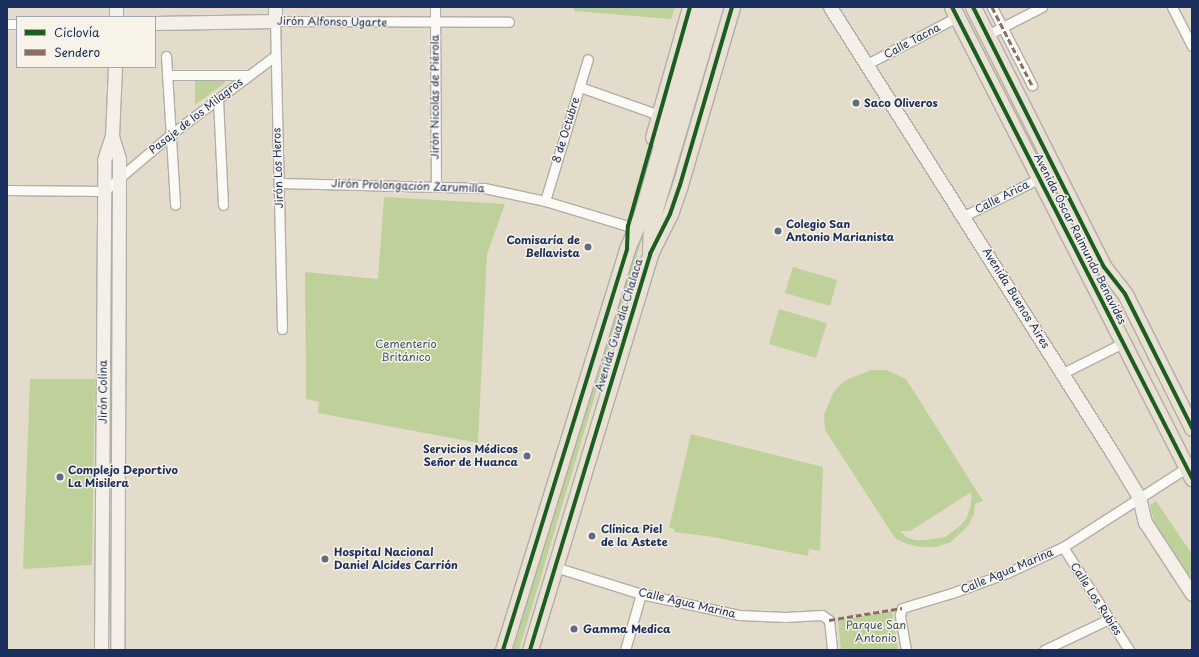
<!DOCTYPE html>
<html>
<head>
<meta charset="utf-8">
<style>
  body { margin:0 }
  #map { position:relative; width:1199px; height:657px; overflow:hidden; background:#e4dcca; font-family:"Playpen Sans",sans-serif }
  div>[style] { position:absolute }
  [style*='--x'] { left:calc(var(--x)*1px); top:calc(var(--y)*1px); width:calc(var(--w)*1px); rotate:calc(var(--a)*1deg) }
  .green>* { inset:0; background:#bed19b }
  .roads { filter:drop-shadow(1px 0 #b1aea7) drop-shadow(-1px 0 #b1aea7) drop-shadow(0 1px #b1aea7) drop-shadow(0 -1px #b1aea7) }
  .street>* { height:9px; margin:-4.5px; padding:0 4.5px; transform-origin:4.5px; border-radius:4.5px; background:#fbfaf7 }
  .secondary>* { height:13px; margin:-6.5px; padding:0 6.5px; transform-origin:6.5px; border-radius:6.5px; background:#f4f0e9 }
  .primary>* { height:15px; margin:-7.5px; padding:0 7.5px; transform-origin:7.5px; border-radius:7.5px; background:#eae1d5 }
  .quiet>* { height:3px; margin-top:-1.5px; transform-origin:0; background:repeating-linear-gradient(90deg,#8d6e63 0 6px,transparent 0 9px) }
  .cycleway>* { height:4px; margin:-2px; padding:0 2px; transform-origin:2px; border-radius:2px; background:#1b5e20 }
  .dots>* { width:11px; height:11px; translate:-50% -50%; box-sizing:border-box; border:2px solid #f7f3e8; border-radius:50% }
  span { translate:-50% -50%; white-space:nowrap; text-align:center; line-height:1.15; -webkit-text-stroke:3px #f7f3e8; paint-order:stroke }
  .street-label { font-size:11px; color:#1b2f5e }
  .poi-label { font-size:11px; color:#1b2f5e; font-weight:700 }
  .left { translate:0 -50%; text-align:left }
  .right { translate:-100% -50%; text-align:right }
  .park-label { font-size:11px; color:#3c5564 }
  .frame { position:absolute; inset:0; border:8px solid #1b2f5e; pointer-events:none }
  .legend { position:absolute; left:16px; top:16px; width:140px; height:52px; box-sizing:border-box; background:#f7f3e8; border:1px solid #9fa5b1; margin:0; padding:5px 7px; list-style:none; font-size:12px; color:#1b2f5e }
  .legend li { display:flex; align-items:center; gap:8px; height:20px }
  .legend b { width:20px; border:1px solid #9fa5b1 }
</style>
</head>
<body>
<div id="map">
  <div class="green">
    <div style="clip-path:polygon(574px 7px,675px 7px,671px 19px,574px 11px)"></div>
    <div style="clip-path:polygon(225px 78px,225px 83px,195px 105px,195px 80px)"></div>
    <div style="clip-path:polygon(384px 197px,505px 204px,487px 254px,478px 443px,318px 413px,319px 402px,306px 399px,305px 272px,378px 279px)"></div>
    <div style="clip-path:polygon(652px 205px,519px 650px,513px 650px,603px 345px)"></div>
    <div style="clip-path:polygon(793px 267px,837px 280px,830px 306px,785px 293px)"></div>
    <div style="clip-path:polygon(779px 309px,827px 323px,816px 358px,769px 344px)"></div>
    <div style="clip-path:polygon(evenodd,872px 370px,886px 370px,906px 379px,983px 501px,975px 504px,974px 514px,968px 526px,951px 542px,936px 547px,921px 547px,907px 544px,895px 538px,825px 430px,824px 415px,833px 393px,842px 383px,848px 379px,872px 370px,970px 493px,972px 496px,970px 509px,966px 519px,961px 525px,945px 537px,926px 540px,915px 540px,906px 537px,900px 531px,910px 531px,970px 493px)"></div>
    <div style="clip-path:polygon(30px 379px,95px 379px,92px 565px,23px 569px)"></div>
    <div style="clip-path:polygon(691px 434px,823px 467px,820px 551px,809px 549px,808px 556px,713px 537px,674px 532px,674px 529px,669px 528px)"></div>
    <div style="clip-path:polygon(1156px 501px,1192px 554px,1192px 580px,1155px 527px,1150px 505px)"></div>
    <div style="clip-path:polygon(892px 611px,898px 650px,841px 650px,838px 621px)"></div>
  </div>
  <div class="roads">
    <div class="street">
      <div style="--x:435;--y:7;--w:179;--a:89.7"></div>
      <div style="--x:992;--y:7;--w:88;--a:62.9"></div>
      <div style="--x:1172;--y:7;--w:44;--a:62.9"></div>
      <div style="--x:7;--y:24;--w:10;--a:0"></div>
      <div style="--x:987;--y:35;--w:62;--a:-27"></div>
      <div style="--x:166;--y:56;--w:149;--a:86.5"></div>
      <div style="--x:867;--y:64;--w:102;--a:-27.6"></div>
      <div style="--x:167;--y:75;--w:82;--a:0"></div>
      <div style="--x:580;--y:87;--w:84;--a:19.5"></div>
      <div style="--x:218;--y:99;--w:106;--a:87.3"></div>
      <div style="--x:279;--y:183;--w:205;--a:1.4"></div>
      <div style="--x:484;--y:188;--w:62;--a:12"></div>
      <div style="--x:545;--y:201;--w:87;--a:16.8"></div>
      <div style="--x:7;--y:190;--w:97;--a:0.6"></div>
      <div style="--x:104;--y:191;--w:87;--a:-40.3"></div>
      <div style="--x:170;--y:135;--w:131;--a:-37"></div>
      <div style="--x:545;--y:201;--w:148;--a:-73.2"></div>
      <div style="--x:964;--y:216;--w:85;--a:-26.6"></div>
      <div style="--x:282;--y:329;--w:308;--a:-91.3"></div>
      <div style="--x:275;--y:21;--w:234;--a:0.2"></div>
      <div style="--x:1063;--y:373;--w:67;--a:-26.6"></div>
      <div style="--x:1063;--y:547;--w:122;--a:57.3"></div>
      <div style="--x:555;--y:567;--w:90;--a:17.4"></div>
      <div style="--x:641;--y:594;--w:100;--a:12.1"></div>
      <div style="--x:739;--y:615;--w:46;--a:2.5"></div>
      <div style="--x:785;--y:617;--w:37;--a:-3"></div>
      <div style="--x:822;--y:615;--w:9;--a:36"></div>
      <div style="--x:829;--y:620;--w:30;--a:84"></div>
      <div style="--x:625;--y:650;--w:58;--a:-74.1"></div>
      <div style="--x:906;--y:650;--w:36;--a:-100"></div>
      <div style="--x:900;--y:615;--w:7;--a:-74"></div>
      <div style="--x:902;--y:608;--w:52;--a:-16.7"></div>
      <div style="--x:952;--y:593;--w:59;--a:-20"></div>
      <div style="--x:1007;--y:573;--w:62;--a:-24.9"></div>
      <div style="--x:1063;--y:547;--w:146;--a:-32.7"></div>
      <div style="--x:1044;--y:650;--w:72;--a:-25.5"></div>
    </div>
    <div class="secondary">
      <div style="--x:116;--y:7;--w:10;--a:90"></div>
      <div style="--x:830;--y:7;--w:529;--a:57.66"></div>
      <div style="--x:1113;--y:454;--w:50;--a:58.8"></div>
      <div style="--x:1139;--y:497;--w:26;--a:77"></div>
      <div style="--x:1145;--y:522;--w:86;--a:56.9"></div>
      <div style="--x:155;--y:23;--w:120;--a:-1"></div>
      <div style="--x:275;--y:21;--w:14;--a:-90"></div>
      <div style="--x:112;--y:136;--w:24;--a:73"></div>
      <div style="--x:119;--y:159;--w:18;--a:90"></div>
      <div style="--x:119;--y:177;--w:473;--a:90.2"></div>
      <div style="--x:101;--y:650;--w:490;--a:-89.6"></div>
      <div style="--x:104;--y:160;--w:25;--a:-72"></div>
      <div style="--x:112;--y:136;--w:69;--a:-87.5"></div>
    </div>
    <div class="primary">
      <div style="--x:952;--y:7;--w:529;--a:63"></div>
      <div style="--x:973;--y:7;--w:291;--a:63.3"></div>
      <div style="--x:1104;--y:267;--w:34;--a:52"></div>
      <div style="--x:1125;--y:294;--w:150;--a:63.4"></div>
      <div style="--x:653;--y:137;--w:135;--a:-74.1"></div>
      <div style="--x:650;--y:251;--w:28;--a:-88"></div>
      <div style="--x:651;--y:223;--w:225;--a:-73.5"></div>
      <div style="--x:503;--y:650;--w:420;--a:-72.8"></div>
      <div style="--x:627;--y:249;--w:33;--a:-67"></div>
      <div style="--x:640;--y:219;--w:221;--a:-73.9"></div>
      <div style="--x:530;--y:650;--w:414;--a:-73.1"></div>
      <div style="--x:650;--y:254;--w:45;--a:-63.4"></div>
      <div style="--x:670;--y:214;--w:31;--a:-71"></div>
      <div style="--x:680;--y:185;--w:185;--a:-73.7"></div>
    </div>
  </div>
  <div class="quiet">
    <div style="--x:992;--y:7;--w:88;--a:62.9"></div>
    <div style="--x:829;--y:620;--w:74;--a:-9.3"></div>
  </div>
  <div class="cycleway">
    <div style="--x:952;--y:7;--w:529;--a:63"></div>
    <div style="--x:973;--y:7;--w:291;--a:63.3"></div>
    <div style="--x:1104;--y:267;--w:34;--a:52"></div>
    <div style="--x:1125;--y:294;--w:150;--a:63.4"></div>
    <div style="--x:503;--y:650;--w:420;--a:-72.8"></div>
    <div style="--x:627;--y:249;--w:23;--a:-88"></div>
    <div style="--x:628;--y:226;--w:228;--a:-74.2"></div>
    <div style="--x:530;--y:650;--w:414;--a:-73.1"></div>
    <div style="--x:650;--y:254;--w:45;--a:-63.4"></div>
    <div style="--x:670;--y:214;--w:31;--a:-71"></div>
    <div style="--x:680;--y:185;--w:185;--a:-73.7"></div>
  </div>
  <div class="dots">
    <div style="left:856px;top:103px;background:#616c84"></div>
    <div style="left:778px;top:231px;background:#616c84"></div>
    <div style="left:588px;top:247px;background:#616c84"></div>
    <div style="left:527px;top:456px;background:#616c84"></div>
    <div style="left:60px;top:477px;background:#616c84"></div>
    <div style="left:592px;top:536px;background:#616c84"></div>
    <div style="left:325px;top:559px;background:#616c84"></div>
    <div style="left:574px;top:629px;background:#616c84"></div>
  </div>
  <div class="street-label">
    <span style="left:332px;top:22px;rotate:1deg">Jirón Alfonso Ugarte</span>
    <span style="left:912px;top:41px;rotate:-28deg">Calle Tacna</span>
    <span style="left:435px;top:97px;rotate:-90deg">Jirón Nicolás de Piérola</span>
    <span style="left:196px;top:116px;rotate:-38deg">Pasaje de los Milagros</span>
    <span style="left:566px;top:130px;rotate:-73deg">8 de Octubre</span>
    <span style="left:278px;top:168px;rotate:-92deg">Jirón Los Heros</span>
    <span style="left:408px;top:186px;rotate:2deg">Jirón Prolongación Zarumilla</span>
    <span style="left:1002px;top:197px;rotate:-27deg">Calle Arica</span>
    <span style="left:1080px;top:239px;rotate:63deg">Avenida Óscar Raimundo Benavides</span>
    <span style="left:1016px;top:298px;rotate:58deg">Avenida Buenos Aires</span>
    <span style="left:619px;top:325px;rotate:-73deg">Avenida Guardia Chalaca</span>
    <span style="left:103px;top:392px;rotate:-90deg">Jirón Colina</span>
    <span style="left:1007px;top:571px;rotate:-23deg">Calle Agua Marina</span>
    <span style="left:1096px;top:599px;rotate:57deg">Calle Los Rubíes</span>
    <span style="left:687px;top:603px;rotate:13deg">Calle Agua Marina</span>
  </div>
  <div class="poi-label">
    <span class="left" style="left:864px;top:103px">Saco Oliveros</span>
    <span class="left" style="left:786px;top:231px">Colegio San<br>Antonio Marianista</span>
    <span class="right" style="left:580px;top:247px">Comisaría de<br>Bellavista</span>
    <span class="right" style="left:518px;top:456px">Servicios Médicos<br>Señor de Huanca</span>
    <span class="left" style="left:68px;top:477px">Complejo Deportivo<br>La Misilera</span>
    <span class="left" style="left:601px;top:536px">Clínica Piel<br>de la Astete</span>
    <span class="left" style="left:334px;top:559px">Hospital Nacional<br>Daniel Alcides Carrión</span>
    <span class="left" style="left:583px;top:629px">Gamma Medica</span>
  </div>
  <div class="park-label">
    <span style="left:406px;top:351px">Cementerio<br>Británico</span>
    <span style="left:876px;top:632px">Parque San<br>Antonio</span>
  </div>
  <div class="frame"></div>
  <ul class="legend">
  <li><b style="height:5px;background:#1b5e20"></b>Ciclovía</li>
  <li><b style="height:5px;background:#8d6e63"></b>Sendero</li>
  </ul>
</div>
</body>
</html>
